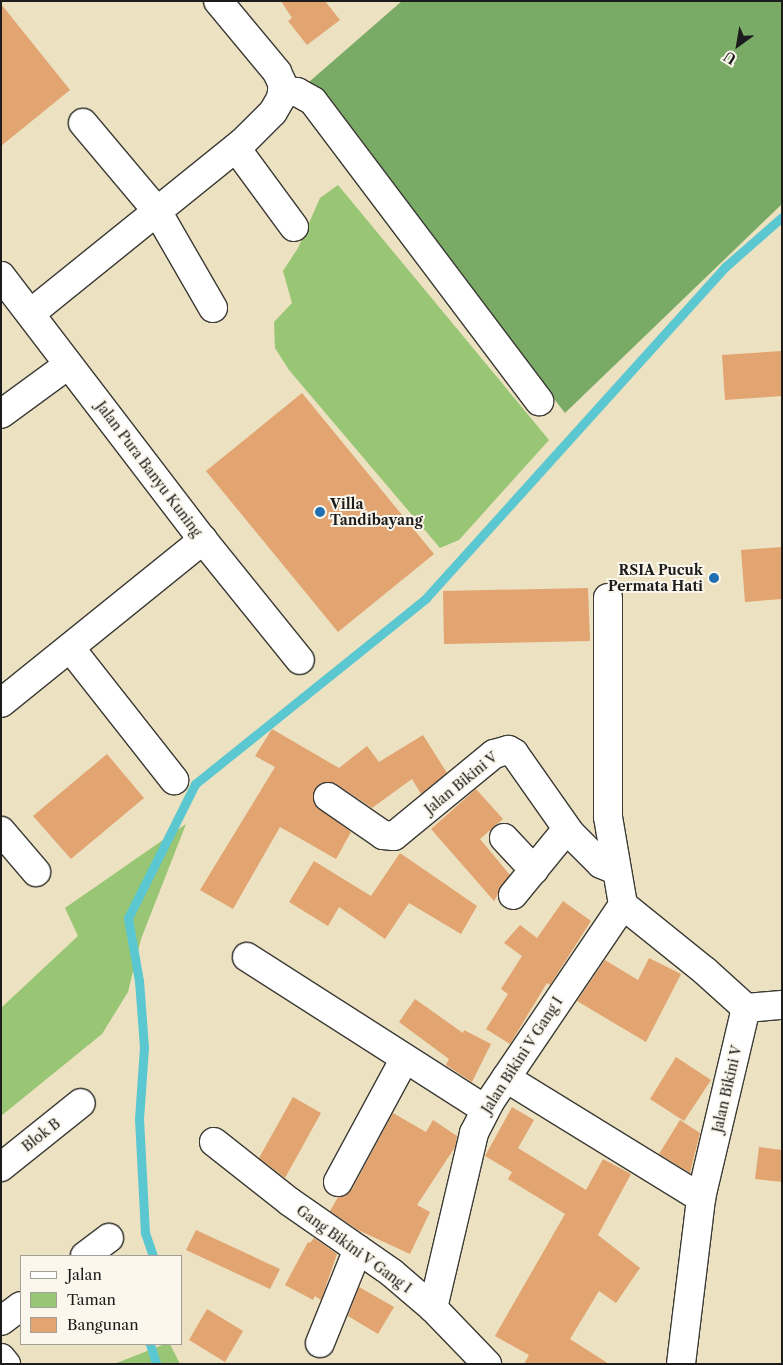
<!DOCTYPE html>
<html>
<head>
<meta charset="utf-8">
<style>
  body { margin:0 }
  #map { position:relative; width:783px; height:1365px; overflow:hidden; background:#ece1c0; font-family:"Libre Caslon Text",serif }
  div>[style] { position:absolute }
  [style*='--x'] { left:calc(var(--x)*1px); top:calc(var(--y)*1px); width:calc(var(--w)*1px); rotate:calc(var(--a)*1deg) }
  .green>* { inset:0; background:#98c674 }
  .forest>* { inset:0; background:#7aab66 }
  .stream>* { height:9px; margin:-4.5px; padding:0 4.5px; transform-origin:4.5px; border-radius:4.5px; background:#5ac7d1 }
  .building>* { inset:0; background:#e2a471 }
  .roads { filter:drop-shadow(1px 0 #3b3a35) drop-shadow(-1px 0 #3b3a35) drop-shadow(0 1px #3b3a35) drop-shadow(0 -1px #3b3a35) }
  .minor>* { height:28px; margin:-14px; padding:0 14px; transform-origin:14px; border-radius:14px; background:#fff }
  .dots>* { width:14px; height:14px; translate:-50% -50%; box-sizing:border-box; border:2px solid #fbf7ec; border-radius:50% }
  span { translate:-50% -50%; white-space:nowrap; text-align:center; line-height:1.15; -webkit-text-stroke:4px #fbf7ec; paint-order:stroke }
  .street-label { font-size:14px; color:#1c1c1c }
  .poi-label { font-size:14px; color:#1c1c1c; font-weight:700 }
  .left { translate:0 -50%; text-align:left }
  .right { translate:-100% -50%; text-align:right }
  .frame { position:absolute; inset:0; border:2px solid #1c1c1c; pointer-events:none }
  .legend { position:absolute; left:20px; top:1255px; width:162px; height:90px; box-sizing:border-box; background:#fbf7ec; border:1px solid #a29f99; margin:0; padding:6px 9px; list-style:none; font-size:15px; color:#1c1c1c }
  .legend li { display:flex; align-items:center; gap:10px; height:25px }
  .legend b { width:25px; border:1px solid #a29f99 }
  .north { position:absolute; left:713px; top:20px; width:50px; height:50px; -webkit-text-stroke:4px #fbf7ec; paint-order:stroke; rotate:212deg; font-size:14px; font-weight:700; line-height:20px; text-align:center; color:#1c1c1c }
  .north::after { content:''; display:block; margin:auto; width:18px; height:22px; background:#1c1c1c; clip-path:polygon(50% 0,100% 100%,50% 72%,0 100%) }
</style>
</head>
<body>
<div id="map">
  <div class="green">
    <div style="clip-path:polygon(338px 185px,549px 440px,459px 540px,440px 548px,289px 370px,275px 348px,274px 322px,292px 303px,283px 271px,298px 248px,320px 198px)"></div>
    <div style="clip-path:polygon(186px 824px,141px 939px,128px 992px,102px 1034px,1px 1116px,1px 1008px,78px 936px,65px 908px)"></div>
    <div style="clip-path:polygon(165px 1344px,170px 1344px,180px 1364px,114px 1364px)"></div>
  </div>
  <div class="forest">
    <div style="clip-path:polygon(402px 1px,782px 1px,782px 204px,565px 413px,309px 82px)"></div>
  </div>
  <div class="stream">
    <div style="--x:153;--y:1256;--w:24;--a:-109"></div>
    <div style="--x:145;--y:1233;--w:114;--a:-93"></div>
    <div style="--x:139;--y:1119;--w:72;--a:-86"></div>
    <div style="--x:144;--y:1047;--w:66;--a:-94.3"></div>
    <div style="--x:139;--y:981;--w:64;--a:-99.9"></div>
    <div style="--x:128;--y:918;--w:150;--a:-63.4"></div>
    <div style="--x:195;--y:784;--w:297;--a:-38.8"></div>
    <div style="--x:426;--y:598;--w:446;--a:-47.9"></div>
    <div style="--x:725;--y:267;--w:76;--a:-41.3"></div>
    <div style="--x:150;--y:1344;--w:21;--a:73"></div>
  </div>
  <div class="building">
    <div style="clip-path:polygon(281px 1px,325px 1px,340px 20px,307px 45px,288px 21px,292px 18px)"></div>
    <div style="clip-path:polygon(1px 4px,70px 90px,1px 146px)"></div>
    <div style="clip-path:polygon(782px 351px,782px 396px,725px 400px,722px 355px)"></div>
    <div style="clip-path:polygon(302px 393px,434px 554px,338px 632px,206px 471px)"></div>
    <div style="clip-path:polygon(782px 547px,782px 599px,745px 602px,741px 550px)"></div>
    <div style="clip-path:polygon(588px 588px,590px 641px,444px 644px,443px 591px)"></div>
    <div style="clip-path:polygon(272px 729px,339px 768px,367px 746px,379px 762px,423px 735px,447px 773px,421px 794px,412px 779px,372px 808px,336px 784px,321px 783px,313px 795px,314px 804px,351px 832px,336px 859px,280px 827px,233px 909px,200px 890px,275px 767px,255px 756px)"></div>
    <div style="clip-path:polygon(107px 754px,144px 798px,71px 859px,33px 816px)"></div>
    <div style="clip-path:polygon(476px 789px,503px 819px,480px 839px,510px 875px,494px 901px,431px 829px)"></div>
    <div style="clip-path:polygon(400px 853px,477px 906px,461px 934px,409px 903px,385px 939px,339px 907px,328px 926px,289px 902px,314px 861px,371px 896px)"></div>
    <div style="clip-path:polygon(563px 901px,591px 921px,550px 985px,547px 983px,510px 1044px,486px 1029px,508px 994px,501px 989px,522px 956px,504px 943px,520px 925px,537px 938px)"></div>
    <div style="clip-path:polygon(649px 958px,681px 974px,646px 1042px,577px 1001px,605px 960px,638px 980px)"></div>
    <div style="clip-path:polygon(415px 999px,463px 1033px,464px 1030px,491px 1044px,472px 1082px,446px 1065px,449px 1059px,399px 1022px)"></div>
    <div style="clip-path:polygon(676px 1057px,711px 1080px,684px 1121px,650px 1099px)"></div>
    <div style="clip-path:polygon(293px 1097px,321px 1113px,285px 1178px,259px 1158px)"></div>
    <div style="clip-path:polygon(512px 1107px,534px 1120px,518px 1148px,586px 1190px,603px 1159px,631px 1174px,598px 1235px,640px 1268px,616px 1303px,599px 1291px,570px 1339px,609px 1364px,524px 1364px,529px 1355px,495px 1336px,565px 1214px,508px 1179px,512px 1172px,485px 1156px)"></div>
    <div style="clip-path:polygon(393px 1113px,426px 1132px,433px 1120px,457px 1136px,455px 1147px,417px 1205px,430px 1212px,410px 1254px,358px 1230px,330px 1211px,338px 1197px,352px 1189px)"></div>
    <div style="clip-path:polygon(680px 1120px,700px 1133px,690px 1173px,659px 1154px)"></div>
    <div style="clip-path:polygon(759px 1147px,782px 1150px,782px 1182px,755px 1179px)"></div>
    <div style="clip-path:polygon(196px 1230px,280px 1269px,270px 1289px,186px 1250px)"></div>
    <div style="clip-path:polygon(314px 1238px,337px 1254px,321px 1300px,315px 1296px,313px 1300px,285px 1285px,308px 1242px,310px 1243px)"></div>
    <div style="clip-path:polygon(359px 1287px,394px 1307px,378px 1334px,348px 1316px)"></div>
    <div style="clip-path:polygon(207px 1309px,243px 1331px,225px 1362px,189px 1340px)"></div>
  </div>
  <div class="roads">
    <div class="minor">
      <div style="--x:282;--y:91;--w:15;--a:4"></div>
      <div style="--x:297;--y:92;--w:18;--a:29"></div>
      <div style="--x:313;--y:101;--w:376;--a:53"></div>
      <div style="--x:83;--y:123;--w:115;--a:49.9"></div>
      <div style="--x:157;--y:211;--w:112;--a:60"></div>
      <div style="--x:236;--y:148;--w:98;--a:53.7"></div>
      <div style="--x:1;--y:276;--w:332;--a:52.6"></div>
      <div style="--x:203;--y:540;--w:154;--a:51.1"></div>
      <div style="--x:31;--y:313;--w:272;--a:-38.9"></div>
      <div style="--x:243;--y:142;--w:42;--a:-45"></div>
      <div style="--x:273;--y:112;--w:16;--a:-60"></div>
      <div style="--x:281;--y:98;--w:13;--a:-81"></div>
      <div style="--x:283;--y:85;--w:14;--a:-115"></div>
      <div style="--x:277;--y:72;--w:92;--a:-129.7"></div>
      <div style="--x:1;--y:414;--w:83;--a:-36.2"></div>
      <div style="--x:608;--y:598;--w:219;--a:90"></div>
      <div style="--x:608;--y:817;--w:89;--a:80.3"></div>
      <div style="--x:623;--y:905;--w:105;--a:38.8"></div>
      <div style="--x:705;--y:971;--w:55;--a:42.1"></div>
      <div style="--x:71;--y:649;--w:167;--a:51.8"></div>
      <div style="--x:1;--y:703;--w:260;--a:-38.9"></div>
      <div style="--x:328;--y:797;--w:67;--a:34.6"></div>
      <div style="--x:383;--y:835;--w:11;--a:5"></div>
      <div style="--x:394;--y:836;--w:129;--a:-39.4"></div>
      <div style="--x:494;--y:754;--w:15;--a:-16"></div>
      <div style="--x:508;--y:750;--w:7;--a:27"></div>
      <div style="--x:514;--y:753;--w:99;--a:54.9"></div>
      <div style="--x:571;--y:834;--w:42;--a:45"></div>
      <div style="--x:601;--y:864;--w:16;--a:22"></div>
      <div style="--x:1;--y:831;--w:54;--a:49.5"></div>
      <div style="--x:504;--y:838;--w:44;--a:46.8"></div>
      <div style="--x:513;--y:895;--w:85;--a:-50.7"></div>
      <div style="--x:247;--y:957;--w:282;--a:32.6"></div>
      <div style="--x:746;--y:1008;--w:36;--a:-5"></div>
      <div style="--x:506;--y:1078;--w:229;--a:31.6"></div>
      <div style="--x:214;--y:1142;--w:97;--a:38.3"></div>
      <div style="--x:290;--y:1202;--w:124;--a:34.8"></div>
      <div style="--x:392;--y:1273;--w:54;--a:40.5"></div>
      <div style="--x:433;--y:1308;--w:78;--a:46"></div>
      <div style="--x:1;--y:1167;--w:102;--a:-38.7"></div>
      <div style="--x:338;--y:1182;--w:139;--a:-61.6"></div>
      <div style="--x:85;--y:1256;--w:30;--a:-37"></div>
      <div style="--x:433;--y:1308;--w:180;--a:-76.8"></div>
      <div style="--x:474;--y:1133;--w:37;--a:-63"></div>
      <div style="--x:491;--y:1100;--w:235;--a:-55.9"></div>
      <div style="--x:1;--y:1321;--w:25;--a:-37"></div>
      <div style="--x:320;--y:1343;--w:101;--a:-68"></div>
      <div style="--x:1;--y:1358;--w:8;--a:50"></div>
      <div style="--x:681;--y:1364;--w:167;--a:-83.1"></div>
      <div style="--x:701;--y:1198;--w:195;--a:-76.7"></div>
    </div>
  </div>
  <div class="dots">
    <div style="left:320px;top:512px;background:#1f6fb2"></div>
    <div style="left:714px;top:578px;background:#1f6fb2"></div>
  </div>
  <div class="street-label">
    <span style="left:149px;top:469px;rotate:53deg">Jalan Pura Banyu Kuning</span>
    <span style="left:461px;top:783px;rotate:-39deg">Jalan Bikini V</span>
    <span style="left:522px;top:1055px;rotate:-57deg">Jalan Bikini V Gang I</span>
    <span style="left:727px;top:1089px;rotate:-77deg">Jalan Bikini V</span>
    <span style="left:41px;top:1135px;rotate:-38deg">Blok B</span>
    <span style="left:354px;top:1249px;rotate:36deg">Gang Bikini V Gang I</span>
  </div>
  <div class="poi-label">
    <span class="left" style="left:330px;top:512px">Villa<br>Tandibayang</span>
    <span class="right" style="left:703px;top:578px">RSIA Pucuk<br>Permata Hati</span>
  </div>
  <div class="frame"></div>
  <ul class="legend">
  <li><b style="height:6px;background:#fff"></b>Jalan</li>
  <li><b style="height:14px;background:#98c674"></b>Taman</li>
  <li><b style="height:14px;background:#e2a471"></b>Bangunan</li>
  </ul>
  <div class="north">U</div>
</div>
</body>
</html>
